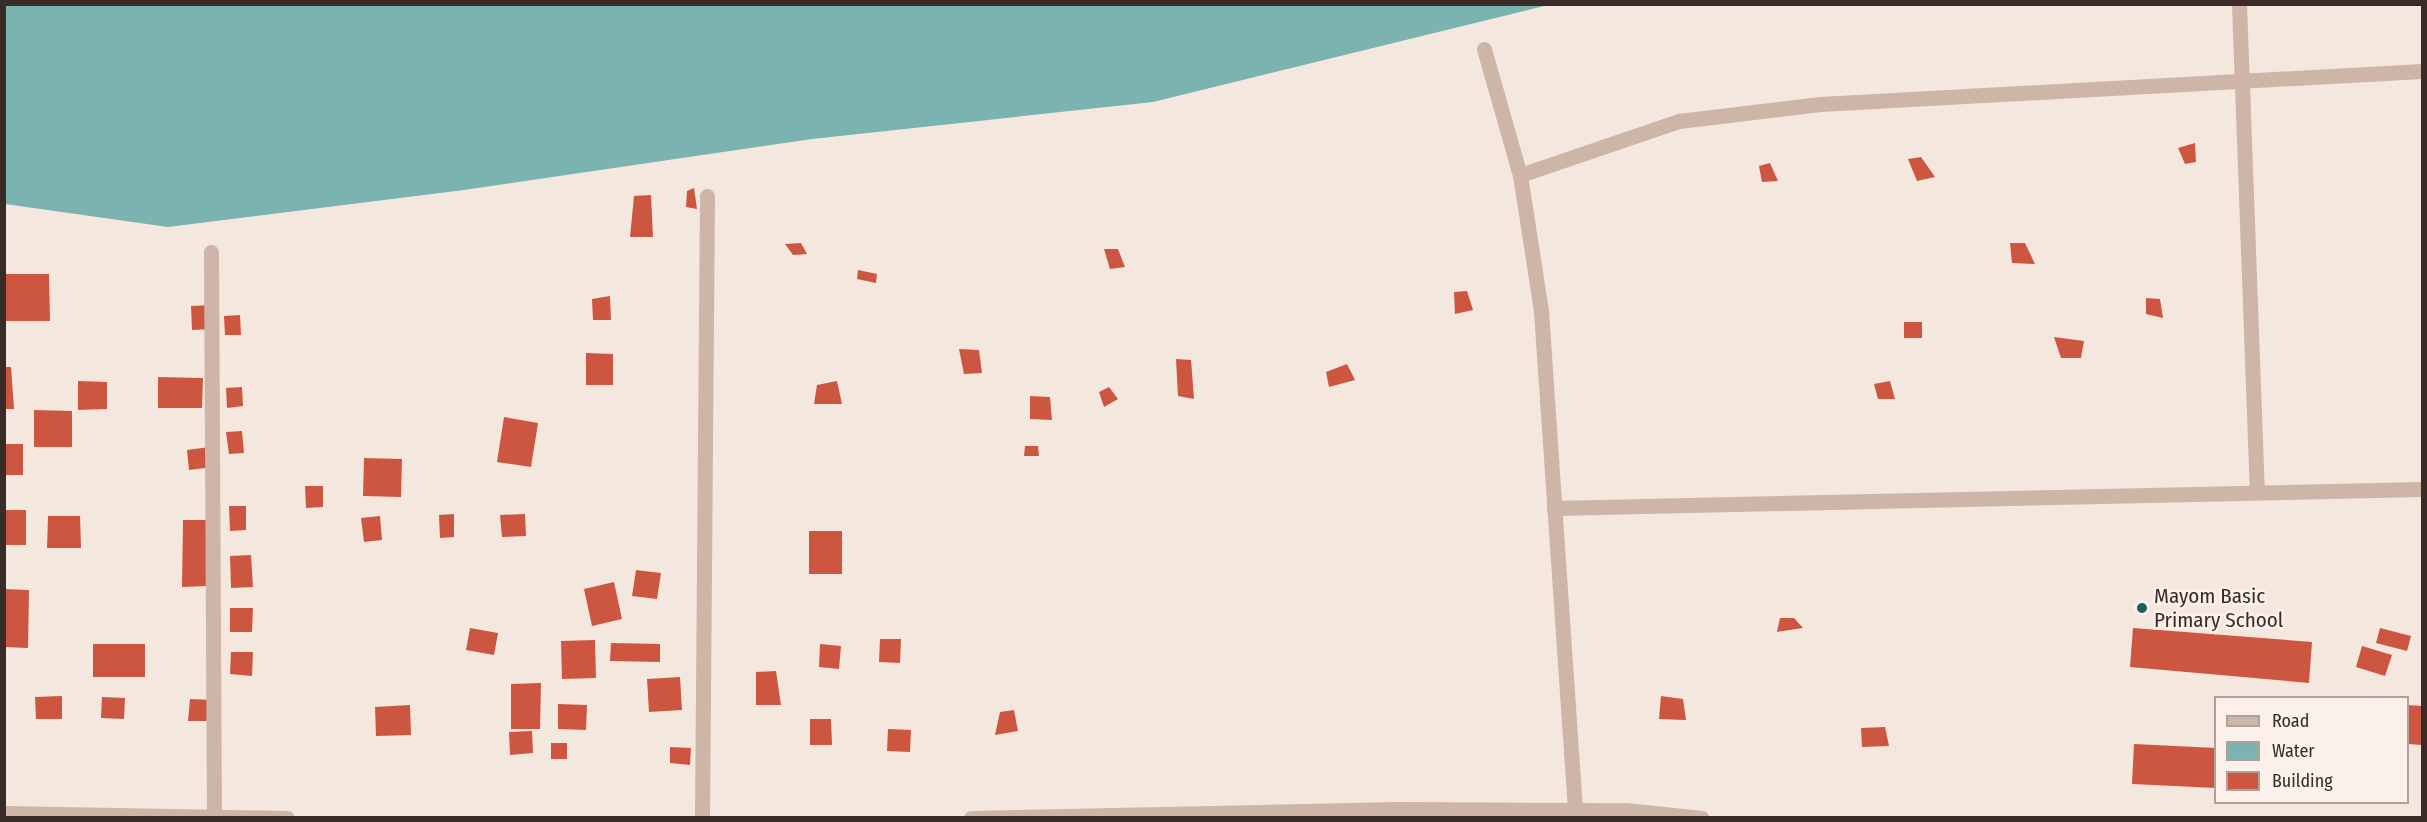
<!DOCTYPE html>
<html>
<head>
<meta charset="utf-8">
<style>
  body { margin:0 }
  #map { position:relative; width:2427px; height:822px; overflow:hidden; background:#f4e7dd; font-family:"Fira Sans Condensed",sans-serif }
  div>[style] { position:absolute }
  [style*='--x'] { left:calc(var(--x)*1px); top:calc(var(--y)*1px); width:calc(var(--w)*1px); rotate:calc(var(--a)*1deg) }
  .water>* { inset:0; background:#7ab3b0 }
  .building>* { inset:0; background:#cd5641 }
  .minor>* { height:15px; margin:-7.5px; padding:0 7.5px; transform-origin:7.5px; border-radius:7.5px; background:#cdb5a8 }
  .dots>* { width:16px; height:16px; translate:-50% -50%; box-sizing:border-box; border:3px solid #fbf1ea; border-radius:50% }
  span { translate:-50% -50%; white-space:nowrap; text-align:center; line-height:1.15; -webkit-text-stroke:5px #fbf1ea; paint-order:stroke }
  .poi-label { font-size:21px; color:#392c28 }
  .left { translate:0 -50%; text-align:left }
  .frame { position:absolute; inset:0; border:6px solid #392c28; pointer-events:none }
  .legend { position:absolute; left:2214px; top:696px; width:195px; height:108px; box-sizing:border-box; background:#fbf1ea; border:2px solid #ada29c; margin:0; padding:8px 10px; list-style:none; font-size:18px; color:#392c28 }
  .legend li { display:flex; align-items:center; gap:12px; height:30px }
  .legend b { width:30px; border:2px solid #ada29c }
</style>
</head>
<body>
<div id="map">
  <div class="water">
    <div style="clip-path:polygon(5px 4px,1548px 4px,1548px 5px,1153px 102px,812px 139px,464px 190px,168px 227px,5px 204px)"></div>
  </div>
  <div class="building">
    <div style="clip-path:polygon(2195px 143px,2196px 162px,2185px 164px,2178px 148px)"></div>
    <div style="clip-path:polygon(1921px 157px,1935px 177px,1917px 181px,1908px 159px)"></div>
    <div style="clip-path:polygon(1770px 163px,1778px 181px,1762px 182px,1759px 166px)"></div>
    <div style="clip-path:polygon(694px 188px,697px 209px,686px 207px,687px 191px)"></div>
    <div style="clip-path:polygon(651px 195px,653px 237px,630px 237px,634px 196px)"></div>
    <div style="clip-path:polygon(801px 243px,807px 254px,793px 255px,785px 244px)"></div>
    <div style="clip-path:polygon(2010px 243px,2025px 243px,2035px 264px,2012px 263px)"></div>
    <div style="clip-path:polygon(1104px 249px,1118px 249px,1125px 267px,1110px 269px)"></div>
    <div style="clip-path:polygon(858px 270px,877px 274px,876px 283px,857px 279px)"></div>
    <div style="clip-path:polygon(4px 274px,49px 274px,50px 321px,4px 321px)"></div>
    <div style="clip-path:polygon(1467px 291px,1473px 310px,1455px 314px,1454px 292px)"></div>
    <div style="clip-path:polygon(610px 296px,611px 320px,593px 320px,592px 299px)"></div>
    <div style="clip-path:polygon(2146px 298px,2160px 299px,2163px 318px,2146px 314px)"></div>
    <div style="clip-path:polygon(213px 305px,214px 329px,192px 330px,191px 306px)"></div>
    <div style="clip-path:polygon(240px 315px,241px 335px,225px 335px,224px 316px)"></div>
    <div style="clip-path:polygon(1904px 322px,1922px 322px,1922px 338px,1904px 338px)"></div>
    <div style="clip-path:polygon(2054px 337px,2084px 341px,2081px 358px,2061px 358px)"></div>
    <div style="clip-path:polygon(959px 349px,979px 350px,982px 373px,964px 374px)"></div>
    <div style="clip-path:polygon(586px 353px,613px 354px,613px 385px,586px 385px)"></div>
    <div style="clip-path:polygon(1176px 359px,1191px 360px,1194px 399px,1178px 396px)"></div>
    <div style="clip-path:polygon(1347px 364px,1355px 380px,1329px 387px,1326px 372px)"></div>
    <div style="clip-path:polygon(4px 367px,11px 367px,14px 409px,4px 409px)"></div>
    <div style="clip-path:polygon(158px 377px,203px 378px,202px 408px,158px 408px)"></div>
    <div style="clip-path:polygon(78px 381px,107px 382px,107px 409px,78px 410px)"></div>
    <div style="clip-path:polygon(837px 381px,842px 404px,814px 404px,817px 385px)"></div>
    <div style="clip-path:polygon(1890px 381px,1895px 399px,1878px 399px,1874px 384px)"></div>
    <div style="clip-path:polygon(242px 387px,243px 406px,227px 408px,226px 388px)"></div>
    <div style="clip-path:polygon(1109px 387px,1118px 399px,1104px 407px,1099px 392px)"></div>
    <div style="clip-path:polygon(1030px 396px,1050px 397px,1052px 420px,1030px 419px)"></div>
    <div style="clip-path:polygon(34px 410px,72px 411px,72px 447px,34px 447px)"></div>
    <div style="clip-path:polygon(504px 417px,538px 423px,531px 467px,497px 462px)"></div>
    <div style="clip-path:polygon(242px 431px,244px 453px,229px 454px,226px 432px)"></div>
    <div style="clip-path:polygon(4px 444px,23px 444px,23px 475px,4px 475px)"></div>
    <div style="clip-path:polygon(1025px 446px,1038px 446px,1039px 456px,1024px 456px)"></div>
    <div style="clip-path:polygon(210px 447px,213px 467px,189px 470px,187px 450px)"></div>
    <div style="clip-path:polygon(364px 458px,402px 459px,401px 497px,363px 496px)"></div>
    <div style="clip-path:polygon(305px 486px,323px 486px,323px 507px,306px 508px)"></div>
    <div style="clip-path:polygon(229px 506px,246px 506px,246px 530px,230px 531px)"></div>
    <div style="clip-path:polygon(4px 510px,26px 510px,26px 545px,4px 545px)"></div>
    <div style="clip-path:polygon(454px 514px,454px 537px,440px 538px,439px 515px)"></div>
    <div style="clip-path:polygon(525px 514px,526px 536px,502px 537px,500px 515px)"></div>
    <div style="clip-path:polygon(48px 516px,80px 516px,81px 548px,47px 548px)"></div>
    <div style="clip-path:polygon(380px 516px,382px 540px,364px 542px,361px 518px)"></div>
    <div style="clip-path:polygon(183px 520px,209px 520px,208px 586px,182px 587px)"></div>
    <div style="clip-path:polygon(809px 531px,842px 531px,842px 574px,809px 574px)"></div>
    <div style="clip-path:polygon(251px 555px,253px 587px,231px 588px,230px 556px)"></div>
    <div style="clip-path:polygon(636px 570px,661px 573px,657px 599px,632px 596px)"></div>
    <div style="clip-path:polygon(614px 582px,622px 619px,592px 626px,584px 589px)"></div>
    <div style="clip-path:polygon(4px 589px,29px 590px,28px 648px,4px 647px)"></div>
    <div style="clip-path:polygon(230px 608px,253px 608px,252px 632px,230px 632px)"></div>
    <div style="clip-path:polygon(1780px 618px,1794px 618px,1803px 628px,1777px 632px)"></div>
    <div style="clip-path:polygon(470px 628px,498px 633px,494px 655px,466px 650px)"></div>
    <div style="clip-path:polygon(2133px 628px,2312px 642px,2309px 683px,2130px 667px)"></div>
    <div style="clip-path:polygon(2380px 628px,2411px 636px,2407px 651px,2376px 643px)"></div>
    <div style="clip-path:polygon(880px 639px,901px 639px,900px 663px,879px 662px)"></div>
    <div style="clip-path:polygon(595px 640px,596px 678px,562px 679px,561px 641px)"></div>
    <div style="clip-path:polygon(611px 643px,660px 644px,660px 662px,610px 661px)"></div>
    <div style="clip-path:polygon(93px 644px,145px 644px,145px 677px,93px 677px)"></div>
    <div style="clip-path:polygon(820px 644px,841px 646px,839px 669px,819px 667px)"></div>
    <div style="clip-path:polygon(2362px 646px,2392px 655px,2385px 676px,2356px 667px)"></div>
    <div style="clip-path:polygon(231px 652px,253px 652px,252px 676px,230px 674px)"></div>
    <div style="clip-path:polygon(776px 671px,781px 705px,756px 705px,756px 672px)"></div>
    <div style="clip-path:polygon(680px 677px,682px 710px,649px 712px,647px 679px)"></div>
    <div style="clip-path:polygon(541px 683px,540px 729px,511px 729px,511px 684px)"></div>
    <div style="clip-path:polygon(62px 696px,62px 719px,36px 719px,35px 697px)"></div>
    <div style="clip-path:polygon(1661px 696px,1683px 699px,1686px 720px,1659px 719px)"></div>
    <div style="clip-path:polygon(102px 697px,125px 698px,124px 719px,101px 718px)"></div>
    <div style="clip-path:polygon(190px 699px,213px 700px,212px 721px,188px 721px)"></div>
    <div style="clip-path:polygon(558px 704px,587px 705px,586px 730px,558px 729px)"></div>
    <div style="clip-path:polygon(410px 705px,411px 735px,376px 736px,375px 707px)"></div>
    <div style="clip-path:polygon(2408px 705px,2422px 706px,2422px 745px,2408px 744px)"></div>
    <div style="clip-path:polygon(1014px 710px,1018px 731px,995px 735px,1000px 712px)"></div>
    <div style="clip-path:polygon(810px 719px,831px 719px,832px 745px,810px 745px)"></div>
    <div style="clip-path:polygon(1885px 727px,1889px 746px,1862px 747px,1861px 728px)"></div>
    <div style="clip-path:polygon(888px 729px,911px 730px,910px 752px,887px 751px)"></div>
    <div style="clip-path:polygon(532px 731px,533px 753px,510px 755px,509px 732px)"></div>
    <div style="clip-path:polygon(551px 743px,567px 743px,567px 759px,551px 759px)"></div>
    <div style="clip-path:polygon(2134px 744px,2216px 748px,2216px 788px,2132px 784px)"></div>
    <div style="clip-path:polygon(670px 747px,691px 748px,690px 765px,670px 763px)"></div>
  </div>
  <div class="minor">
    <div style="--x:2239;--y:4;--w:488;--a:87.9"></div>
    <div style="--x:1484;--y:49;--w:131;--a:74.1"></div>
    <div style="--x:1520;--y:175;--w:138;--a:81.2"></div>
    <div style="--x:1541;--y:311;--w:500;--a:86.1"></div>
    <div style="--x:1520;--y:175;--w:168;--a:-18.8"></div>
    <div style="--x:1679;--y:121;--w:142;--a:-6.9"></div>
    <div style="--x:1820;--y:104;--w:603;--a:-3.14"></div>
    <div style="--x:211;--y:252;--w:565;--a:89.7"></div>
    <div style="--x:1554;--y:508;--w:868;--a:-1.25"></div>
    <div style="--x:1397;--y:809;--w:229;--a:0.3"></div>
    <div style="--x:1626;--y:810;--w:76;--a:6"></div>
    <div style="--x:4;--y:813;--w:283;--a:1"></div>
    <div style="--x:702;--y:818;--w:622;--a:-89.54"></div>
    <div style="--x:971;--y:818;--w:426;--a:-1.2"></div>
    <div style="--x:1397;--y:809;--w:9;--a:90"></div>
  </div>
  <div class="dots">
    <div style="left:2142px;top:608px;background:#1b5e5c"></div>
  </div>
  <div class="poi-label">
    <span class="left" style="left:2154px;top:608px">Mayom Basic<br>Primary School</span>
  </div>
  <div class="frame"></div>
  <ul class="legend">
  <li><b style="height:8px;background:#cdb5a8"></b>Road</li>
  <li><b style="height:16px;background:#7ab3b0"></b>Water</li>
  <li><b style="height:16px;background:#cd5641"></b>Building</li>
  </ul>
</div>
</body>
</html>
